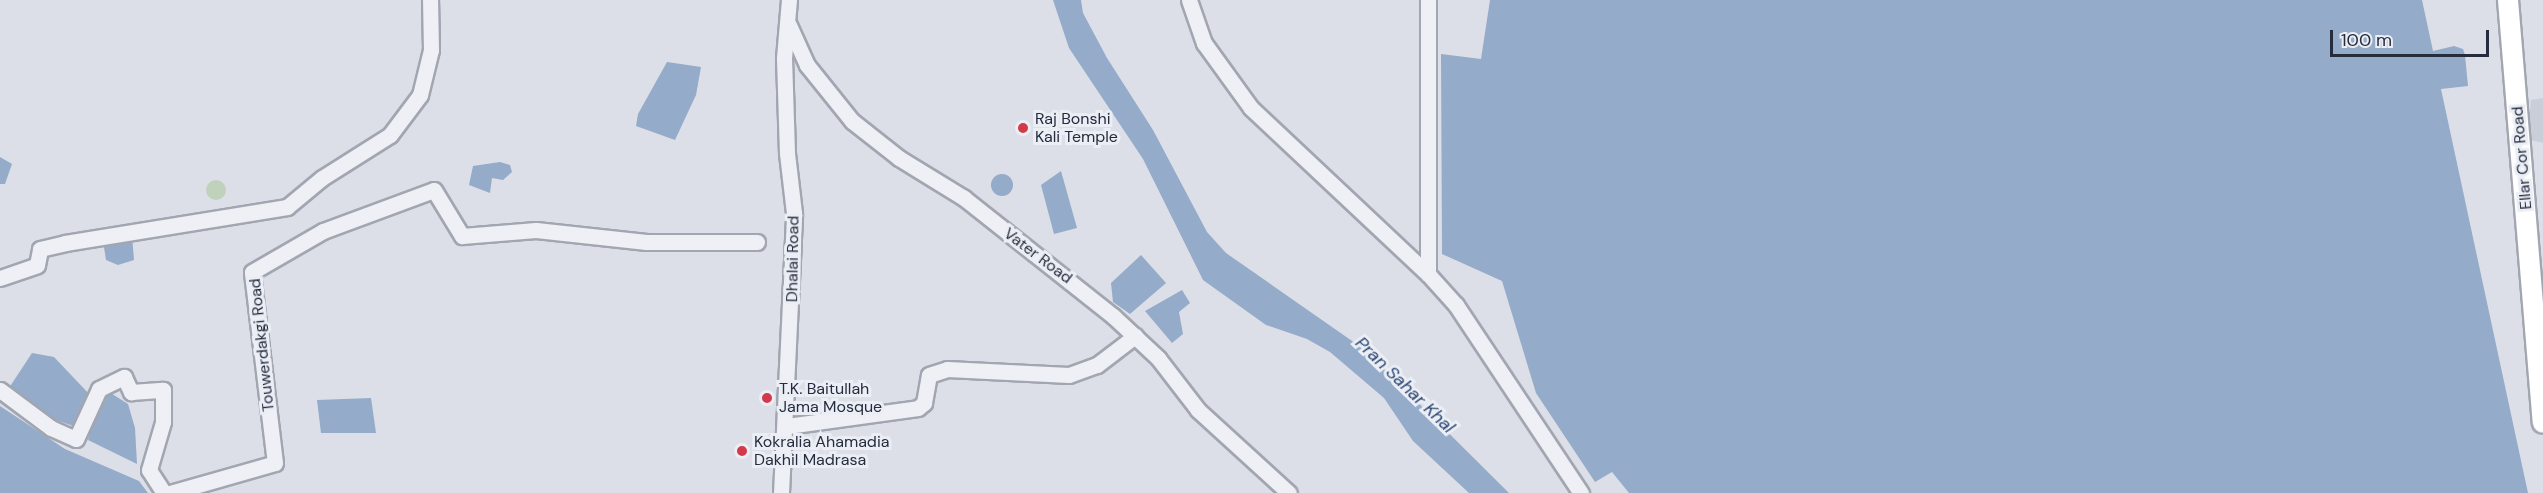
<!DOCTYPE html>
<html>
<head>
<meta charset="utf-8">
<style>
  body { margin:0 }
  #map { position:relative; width:2543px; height:493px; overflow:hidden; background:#dcdfe7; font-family:"DM Sans",sans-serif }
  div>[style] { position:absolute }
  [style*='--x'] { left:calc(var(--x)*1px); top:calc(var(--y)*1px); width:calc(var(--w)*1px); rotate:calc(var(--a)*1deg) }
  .built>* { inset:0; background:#caced9 }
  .green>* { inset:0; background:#c0d1bc }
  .round { border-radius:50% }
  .water>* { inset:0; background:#94abc9 }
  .roads { filter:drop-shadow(2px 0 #a1a6b1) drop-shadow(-2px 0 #a1a6b1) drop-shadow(0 2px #a1a6b1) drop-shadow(0 -2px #a1a6b1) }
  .minor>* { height:15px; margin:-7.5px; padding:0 7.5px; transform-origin:7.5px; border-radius:7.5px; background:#eef0f5 }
  .major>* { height:20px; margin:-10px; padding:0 10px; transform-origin:10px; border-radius:10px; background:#fff }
  .dots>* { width:16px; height:16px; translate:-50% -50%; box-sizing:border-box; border:3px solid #ebeef5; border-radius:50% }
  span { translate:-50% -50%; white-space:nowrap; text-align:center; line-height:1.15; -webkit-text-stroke:6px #ebeef5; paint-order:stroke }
  .poi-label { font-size:16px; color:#252c3d }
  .left { translate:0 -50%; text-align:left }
  .street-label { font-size:16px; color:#252c3d }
  .water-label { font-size:18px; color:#2e4873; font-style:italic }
  .scale { position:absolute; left:2330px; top:30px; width:159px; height:27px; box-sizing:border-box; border:3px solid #252c3d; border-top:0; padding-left:8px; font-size:18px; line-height:21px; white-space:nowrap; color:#252c3d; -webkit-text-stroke:4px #ebeef5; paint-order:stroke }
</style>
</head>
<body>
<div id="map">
  <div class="built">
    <div style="clip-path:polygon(2543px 98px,2543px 143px,2531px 140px,2529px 122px,2531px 100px)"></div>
  </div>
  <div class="green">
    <div class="round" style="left:206px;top:180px;width:20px;height:20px"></div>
  </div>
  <div class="water">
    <div style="clip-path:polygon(1053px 0,1081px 0,1083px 13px,1107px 58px,1153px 130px,1207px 232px,1226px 253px,1365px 350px,1509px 493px,1469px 493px,1413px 441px,1384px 398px,1330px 352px,1307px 339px,1266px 325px,1203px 280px,1143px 159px,1069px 48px)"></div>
    <div style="clip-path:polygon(1490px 0,2422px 0,2433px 51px,2454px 46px,2463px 49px,2465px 55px,2468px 86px,2441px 89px,2528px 493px,1629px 493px,1612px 472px,1595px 482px,1536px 393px,1502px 281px,1442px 254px,1441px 54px,1481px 59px)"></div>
    <div style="clip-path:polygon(667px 62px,701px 67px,696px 95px,675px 140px,636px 126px,638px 114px)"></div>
    <div style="clip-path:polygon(0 157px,12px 164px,5px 184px,0 184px)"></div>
    <div style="clip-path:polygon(500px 162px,510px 165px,512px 172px,503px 180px,492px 178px,490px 193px,469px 185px,473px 166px)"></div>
    <div style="clip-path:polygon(1061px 171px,1077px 228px,1054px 234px,1041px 185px)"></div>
    <div class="round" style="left:991px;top:174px;width:22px;height:22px"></div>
    <div style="clip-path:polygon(132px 236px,134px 260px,118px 265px,106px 260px,103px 241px)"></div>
    <div style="clip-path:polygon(1141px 255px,1166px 283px,1130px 314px,1113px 302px,1111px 283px)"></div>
    <div style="clip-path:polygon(1182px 290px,1190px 303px,1179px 312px,1183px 334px,1172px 343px,1145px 311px)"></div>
    <div style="clip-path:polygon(32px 353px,54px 357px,91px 396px,76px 427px,48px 417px,9px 388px)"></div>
    <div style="clip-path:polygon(109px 392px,128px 404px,135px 428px,137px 464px,88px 440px,99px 402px)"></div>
    <div style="clip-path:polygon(371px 398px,376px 433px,321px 433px,317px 400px)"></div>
    <div style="clip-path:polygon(0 406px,65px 449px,139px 481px,148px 493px,0 493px)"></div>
  </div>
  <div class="roads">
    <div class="minor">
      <div style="--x:1189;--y:0;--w:46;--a:70.8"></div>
      <div style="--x:1204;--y:43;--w:80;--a:54.1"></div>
      <div style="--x:1251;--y:108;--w:243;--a:43.2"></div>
      <div style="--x:1428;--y:274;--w:42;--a:47.9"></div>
      <div style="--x:1456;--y:305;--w:226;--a:56.4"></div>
      <div style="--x:789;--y:25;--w:44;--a:65.8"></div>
      <div style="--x:807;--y:65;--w:72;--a:51.2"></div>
      <div style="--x:852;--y:121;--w:60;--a:38.2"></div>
      <div style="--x:899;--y:158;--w:76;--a:31.6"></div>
      <div style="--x:964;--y:198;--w:190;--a:38.4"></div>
      <div style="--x:1113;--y:316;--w:62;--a:43"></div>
      <div style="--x:1158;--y:358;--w:66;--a:52.4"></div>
      <div style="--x:1198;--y:410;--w:123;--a:42.4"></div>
      <div style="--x:1428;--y:274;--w:274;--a:-90"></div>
      <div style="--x:0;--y:278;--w:39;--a:-19"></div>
      <div style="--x:37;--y:265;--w:16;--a:-79"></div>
      <div style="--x:40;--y:249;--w:26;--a:-13"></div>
      <div style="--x:65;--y:243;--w:225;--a:-9.2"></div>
      <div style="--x:287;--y:207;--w:45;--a:-39.6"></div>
      <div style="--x:322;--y:178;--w:80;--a:-32.3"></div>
      <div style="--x:390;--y:135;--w:50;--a:-53.1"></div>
      <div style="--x:420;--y:95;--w:46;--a:-76.3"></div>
      <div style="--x:431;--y:50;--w:50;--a:-91.1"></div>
      <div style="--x:0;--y:390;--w:64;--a:36.7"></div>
      <div style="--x:51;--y:428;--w:27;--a:24"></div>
      <div style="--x:76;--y:439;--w:55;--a:-65.3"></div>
      <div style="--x:99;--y:389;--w:28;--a:-26"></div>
      <div style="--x:124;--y:377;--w:17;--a:65"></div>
      <div style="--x:131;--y:392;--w:32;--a:-4"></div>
      <div style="--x:163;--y:390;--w:32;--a:90"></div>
      <div style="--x:163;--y:422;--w:50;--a:106.3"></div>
      <div style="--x:149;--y:470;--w:27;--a:57"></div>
      <div style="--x:787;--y:426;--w:132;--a:-7.8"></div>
      <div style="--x:918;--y:408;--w:8;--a:-40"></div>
      <div style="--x:924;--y:403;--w:28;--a:-80"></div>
      <div style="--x:929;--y:375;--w:19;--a:-18"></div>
      <div style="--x:947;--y:369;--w:122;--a:2.8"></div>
      <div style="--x:1069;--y:375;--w:30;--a:-20"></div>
      <div style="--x:1097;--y:365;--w:48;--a:-37.3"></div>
      <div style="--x:170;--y:493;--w:109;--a:-15.9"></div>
      <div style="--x:275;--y:463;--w:192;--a:-96.9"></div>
      <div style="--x:252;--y:272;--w:82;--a:-30"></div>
      <div style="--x:323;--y:231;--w:118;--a:-20.3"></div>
      <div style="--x:434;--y:190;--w:54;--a:58.7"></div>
      <div style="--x:462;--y:236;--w:74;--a:-4.6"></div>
      <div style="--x:536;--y:230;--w:111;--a:6.2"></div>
      <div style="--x:646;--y:242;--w:111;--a:0"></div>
      <div style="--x:781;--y:493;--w:280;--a:-87.3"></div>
      <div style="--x:794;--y:213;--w:60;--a:-96.7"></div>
      <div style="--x:787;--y:153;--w:95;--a:-91.8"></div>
      <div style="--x:784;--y:58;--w:58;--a:-85.1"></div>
    </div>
    <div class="major">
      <div style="--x:2508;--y:0;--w:424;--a:85.3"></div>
    </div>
  </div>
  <div class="dots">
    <div style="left:1023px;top:128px;background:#d43947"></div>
    <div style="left:767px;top:398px;background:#d43947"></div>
    <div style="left:742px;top:451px;background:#d43947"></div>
  </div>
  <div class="poi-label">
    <span class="left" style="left:1035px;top:128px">Raj Bonshi<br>Kali Temple</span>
    <span class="left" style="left:779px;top:398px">T.K. Baitullah<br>Jama Mosque</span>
    <span class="left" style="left:754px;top:451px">Kokralia Ahamadia<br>Dakhil Madrasa</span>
  </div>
  <div class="street-label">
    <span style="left:2522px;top:158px;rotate:-95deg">Ellar Cor Road</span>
    <span style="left:1038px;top:256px;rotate:37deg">Vater Road</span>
    <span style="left:793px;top:259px;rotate:-89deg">Dhalai Road</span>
    <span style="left:262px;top:345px;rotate:-96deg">Touwerdakgi Road</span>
  </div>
  <div class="water-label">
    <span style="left:1405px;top:385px;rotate:44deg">Pran Sahar Khal</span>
  </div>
  <div class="scale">100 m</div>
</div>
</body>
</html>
